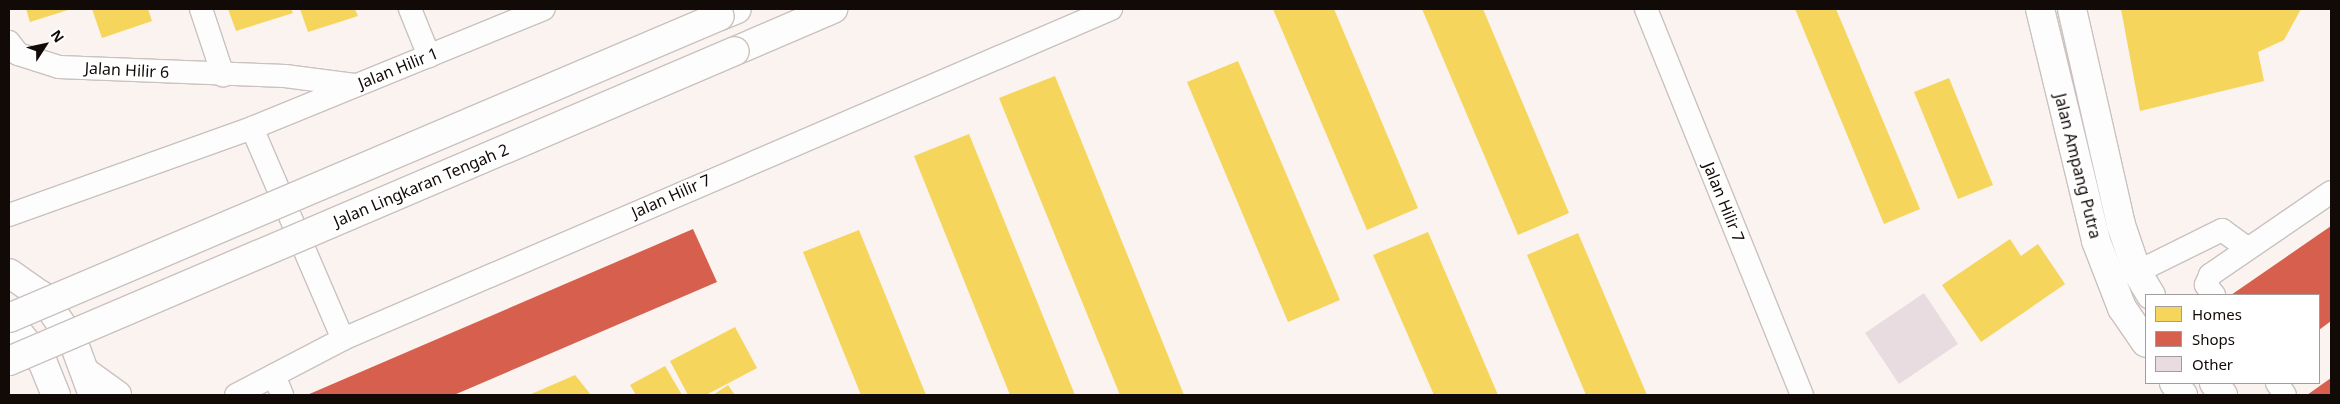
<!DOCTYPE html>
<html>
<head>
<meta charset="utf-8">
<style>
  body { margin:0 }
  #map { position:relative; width:2340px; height:404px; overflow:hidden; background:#faf3f0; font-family:"Noto Sans",sans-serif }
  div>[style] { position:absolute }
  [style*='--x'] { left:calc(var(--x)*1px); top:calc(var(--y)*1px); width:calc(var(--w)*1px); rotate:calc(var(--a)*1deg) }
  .homes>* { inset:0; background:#f6d55c }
  .shops>* { inset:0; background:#d6604d }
  .building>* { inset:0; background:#e9dce1 }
  .roads { filter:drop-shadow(1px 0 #c9c2bf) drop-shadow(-1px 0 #c9c2bf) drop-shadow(0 1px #c9c2bf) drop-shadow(0 -1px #c9c2bf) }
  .street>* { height:22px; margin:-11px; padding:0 11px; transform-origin:11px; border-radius:11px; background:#fefdfd }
  .secondary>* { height:28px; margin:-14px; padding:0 14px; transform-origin:14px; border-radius:14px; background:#fefdfd }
  .highway>* { height:28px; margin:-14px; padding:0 14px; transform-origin:14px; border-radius:14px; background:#fefdfd }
  .bridges { filter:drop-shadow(1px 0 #c9c2bf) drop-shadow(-1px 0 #c9c2bf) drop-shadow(0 1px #c9c2bf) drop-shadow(0 -1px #c9c2bf) }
  .highway-bridge>* { height:28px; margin:-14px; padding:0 14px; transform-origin:14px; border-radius:14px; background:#fefdfd }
  span { translate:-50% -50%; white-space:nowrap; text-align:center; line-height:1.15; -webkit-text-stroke:5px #fff; paint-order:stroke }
  .street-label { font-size:16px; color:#110a07 }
  .frame { position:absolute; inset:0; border:10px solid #110a07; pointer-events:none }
  .legend { position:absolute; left:2145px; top:294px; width:175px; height:90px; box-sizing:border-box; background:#fff; border:1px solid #a09d9c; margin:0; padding:6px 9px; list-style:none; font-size:15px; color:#110a07 }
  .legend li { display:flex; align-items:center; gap:10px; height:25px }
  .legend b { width:25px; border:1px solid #a09d9c }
  .north { position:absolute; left:20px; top:20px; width:50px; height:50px; -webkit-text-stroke:4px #fff; paint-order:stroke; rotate:55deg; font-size:14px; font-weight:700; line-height:20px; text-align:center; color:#110a07 }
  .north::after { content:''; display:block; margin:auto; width:18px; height:22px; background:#110a07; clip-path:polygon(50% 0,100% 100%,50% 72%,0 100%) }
</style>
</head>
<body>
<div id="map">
  <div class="homes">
    <div style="clip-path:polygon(26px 9px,71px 9px,30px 22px)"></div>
    <div style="clip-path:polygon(92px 9px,148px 9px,152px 21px,102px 38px)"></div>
    <div style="clip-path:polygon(228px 9px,291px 9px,293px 13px,236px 31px)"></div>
    <div style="clip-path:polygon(300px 9px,355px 9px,358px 16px,308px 32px)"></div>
    <div style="clip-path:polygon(1273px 9px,1334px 9px,1418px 208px,1367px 230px)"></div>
    <div style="clip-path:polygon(1422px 9px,1483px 9px,1569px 213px,1518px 235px)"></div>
    <div style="clip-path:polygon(1795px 9px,1836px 9px,1920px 209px,1884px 224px)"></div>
    <div style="clip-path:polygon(2121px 9px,2301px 9px,2284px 40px,2258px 52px,2264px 81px,2140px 111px)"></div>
    <div style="clip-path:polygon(1238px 61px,1340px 300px,1288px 322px,1187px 82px)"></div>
    <div style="clip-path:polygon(1055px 76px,1184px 395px,1120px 395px,999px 98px)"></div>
    <div style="clip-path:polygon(1949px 78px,1993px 185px,1958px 199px,1914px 92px)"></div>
    <div style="clip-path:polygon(969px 134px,1075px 395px,1010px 395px,914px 156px)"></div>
    <div style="clip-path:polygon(859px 230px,926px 395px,861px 395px,803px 252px)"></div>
    <div style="clip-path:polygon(1428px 232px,1498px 395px,1434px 395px,1373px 255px)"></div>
    <div style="clip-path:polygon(1578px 233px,1647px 395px,1586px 395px,1527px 255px)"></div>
    <div style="clip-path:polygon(2010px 239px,2021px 256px,2038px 244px,2065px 284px,1981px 342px,1942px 285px)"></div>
    <div style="clip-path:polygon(735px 327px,757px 368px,706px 395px,688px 395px,670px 361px)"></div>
    <div style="clip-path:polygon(665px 366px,682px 395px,636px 395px,630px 385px)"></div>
    <div style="clip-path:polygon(575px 375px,591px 395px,529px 395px)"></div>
    <div style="clip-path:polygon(728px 385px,735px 395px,713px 395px)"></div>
  </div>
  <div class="shops">
    <div style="clip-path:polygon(2331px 226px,2331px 321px,2319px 330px,2319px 295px,2231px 295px)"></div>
    <div style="clip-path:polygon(693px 229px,717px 282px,454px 395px,307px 395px)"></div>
    <div style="clip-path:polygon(2331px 378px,2331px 395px,2307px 395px)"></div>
  </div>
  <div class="building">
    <div style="clip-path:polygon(1924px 293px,1958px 344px,1899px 384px,1865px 333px)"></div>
  </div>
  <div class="roads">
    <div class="street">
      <div style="--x:201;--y:9;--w:70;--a:71.6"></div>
      <div style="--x:410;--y:9;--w:51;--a:68"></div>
      <div style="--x:1646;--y:9;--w:416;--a:68"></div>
      <div style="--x:9;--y:42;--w:15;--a:53"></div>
      <div style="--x:18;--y:54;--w:43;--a:17.6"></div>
      <div style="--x:59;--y:67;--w:226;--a:2.3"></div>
      <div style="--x:285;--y:76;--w:70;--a:7.4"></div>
      <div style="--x:252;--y:128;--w:230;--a:66.7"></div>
      <div style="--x:9;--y:215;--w:258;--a:-19.7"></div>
      <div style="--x:252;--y:128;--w:315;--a:-22.2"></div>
      <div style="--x:2137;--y:272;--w:95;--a:-26.3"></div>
      <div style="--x:2222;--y:230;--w:31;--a:36"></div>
      <div style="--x:2214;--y:295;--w:13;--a:-129"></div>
      <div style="--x:2206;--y:285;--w:11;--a:-68"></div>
      <div style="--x:2210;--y:275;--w:147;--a:-34.4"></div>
      <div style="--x:274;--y:375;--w:22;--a:68"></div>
      <div style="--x:2277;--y:383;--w:14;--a:56"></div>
      <div style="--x:236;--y:395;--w:121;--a:-27.6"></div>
      <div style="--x:343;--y:339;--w:836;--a:-23.25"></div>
    </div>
    <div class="secondary">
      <div style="--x:2040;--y:9;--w:239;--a:76.4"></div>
      <div style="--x:2096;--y:241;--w:72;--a:68.8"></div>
      <div style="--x:2122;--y:308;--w:42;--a:55.6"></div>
      <div style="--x:2072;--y:9;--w:221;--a:77.2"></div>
      <div style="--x:2121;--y:225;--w:50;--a:71.2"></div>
      <div style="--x:2137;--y:272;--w:27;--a:59"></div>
      <div style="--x:9;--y:273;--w:39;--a:35"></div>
      <div style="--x:41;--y:295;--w:56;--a:55.2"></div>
      <div style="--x:73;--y:341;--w:58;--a:69.7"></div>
      <div style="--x:9;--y:321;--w:54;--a:51"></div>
      <div style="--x:43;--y:363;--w:35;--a:68"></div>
      <div style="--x:88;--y:374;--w:36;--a:36"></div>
      <div style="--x:2174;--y:383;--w:15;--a:53"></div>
      <div style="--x:2214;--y:383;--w:15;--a:53"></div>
    </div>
    <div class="highway">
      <div style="--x:720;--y:16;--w:18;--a:-22"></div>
      <div style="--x:735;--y:51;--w:107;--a:-23.2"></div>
    </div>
  </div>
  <div class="bridges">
    <div class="highway-bridge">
      <div style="--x:9;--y:318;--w:772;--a:-23.01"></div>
      <div style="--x:9;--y:361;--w:789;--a:-23.12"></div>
    </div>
  </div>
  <div class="street-label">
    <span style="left:398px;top:68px;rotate:-22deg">Jalan Hilir 1</span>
    <span style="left:127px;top:70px;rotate:3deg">Jalan Hilir 6</span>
    <span style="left:2078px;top:166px;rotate:76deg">Jalan Ampang Putra</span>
    <span style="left:421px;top:185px;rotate:-23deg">Jalan Lingkaran Tengah 2</span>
    <span style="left:671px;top:196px;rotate:-24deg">Jalan Hilir 7</span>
    <span style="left:1724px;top:202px;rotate:68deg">Jalan Hilir 7</span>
  </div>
  <div class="frame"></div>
  <ul class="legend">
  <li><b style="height:14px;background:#f6d55c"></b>Homes</li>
  <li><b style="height:14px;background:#d6604d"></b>Shops</li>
  <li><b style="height:14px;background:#e9dce1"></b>Other</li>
  </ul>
  <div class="north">N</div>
</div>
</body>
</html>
